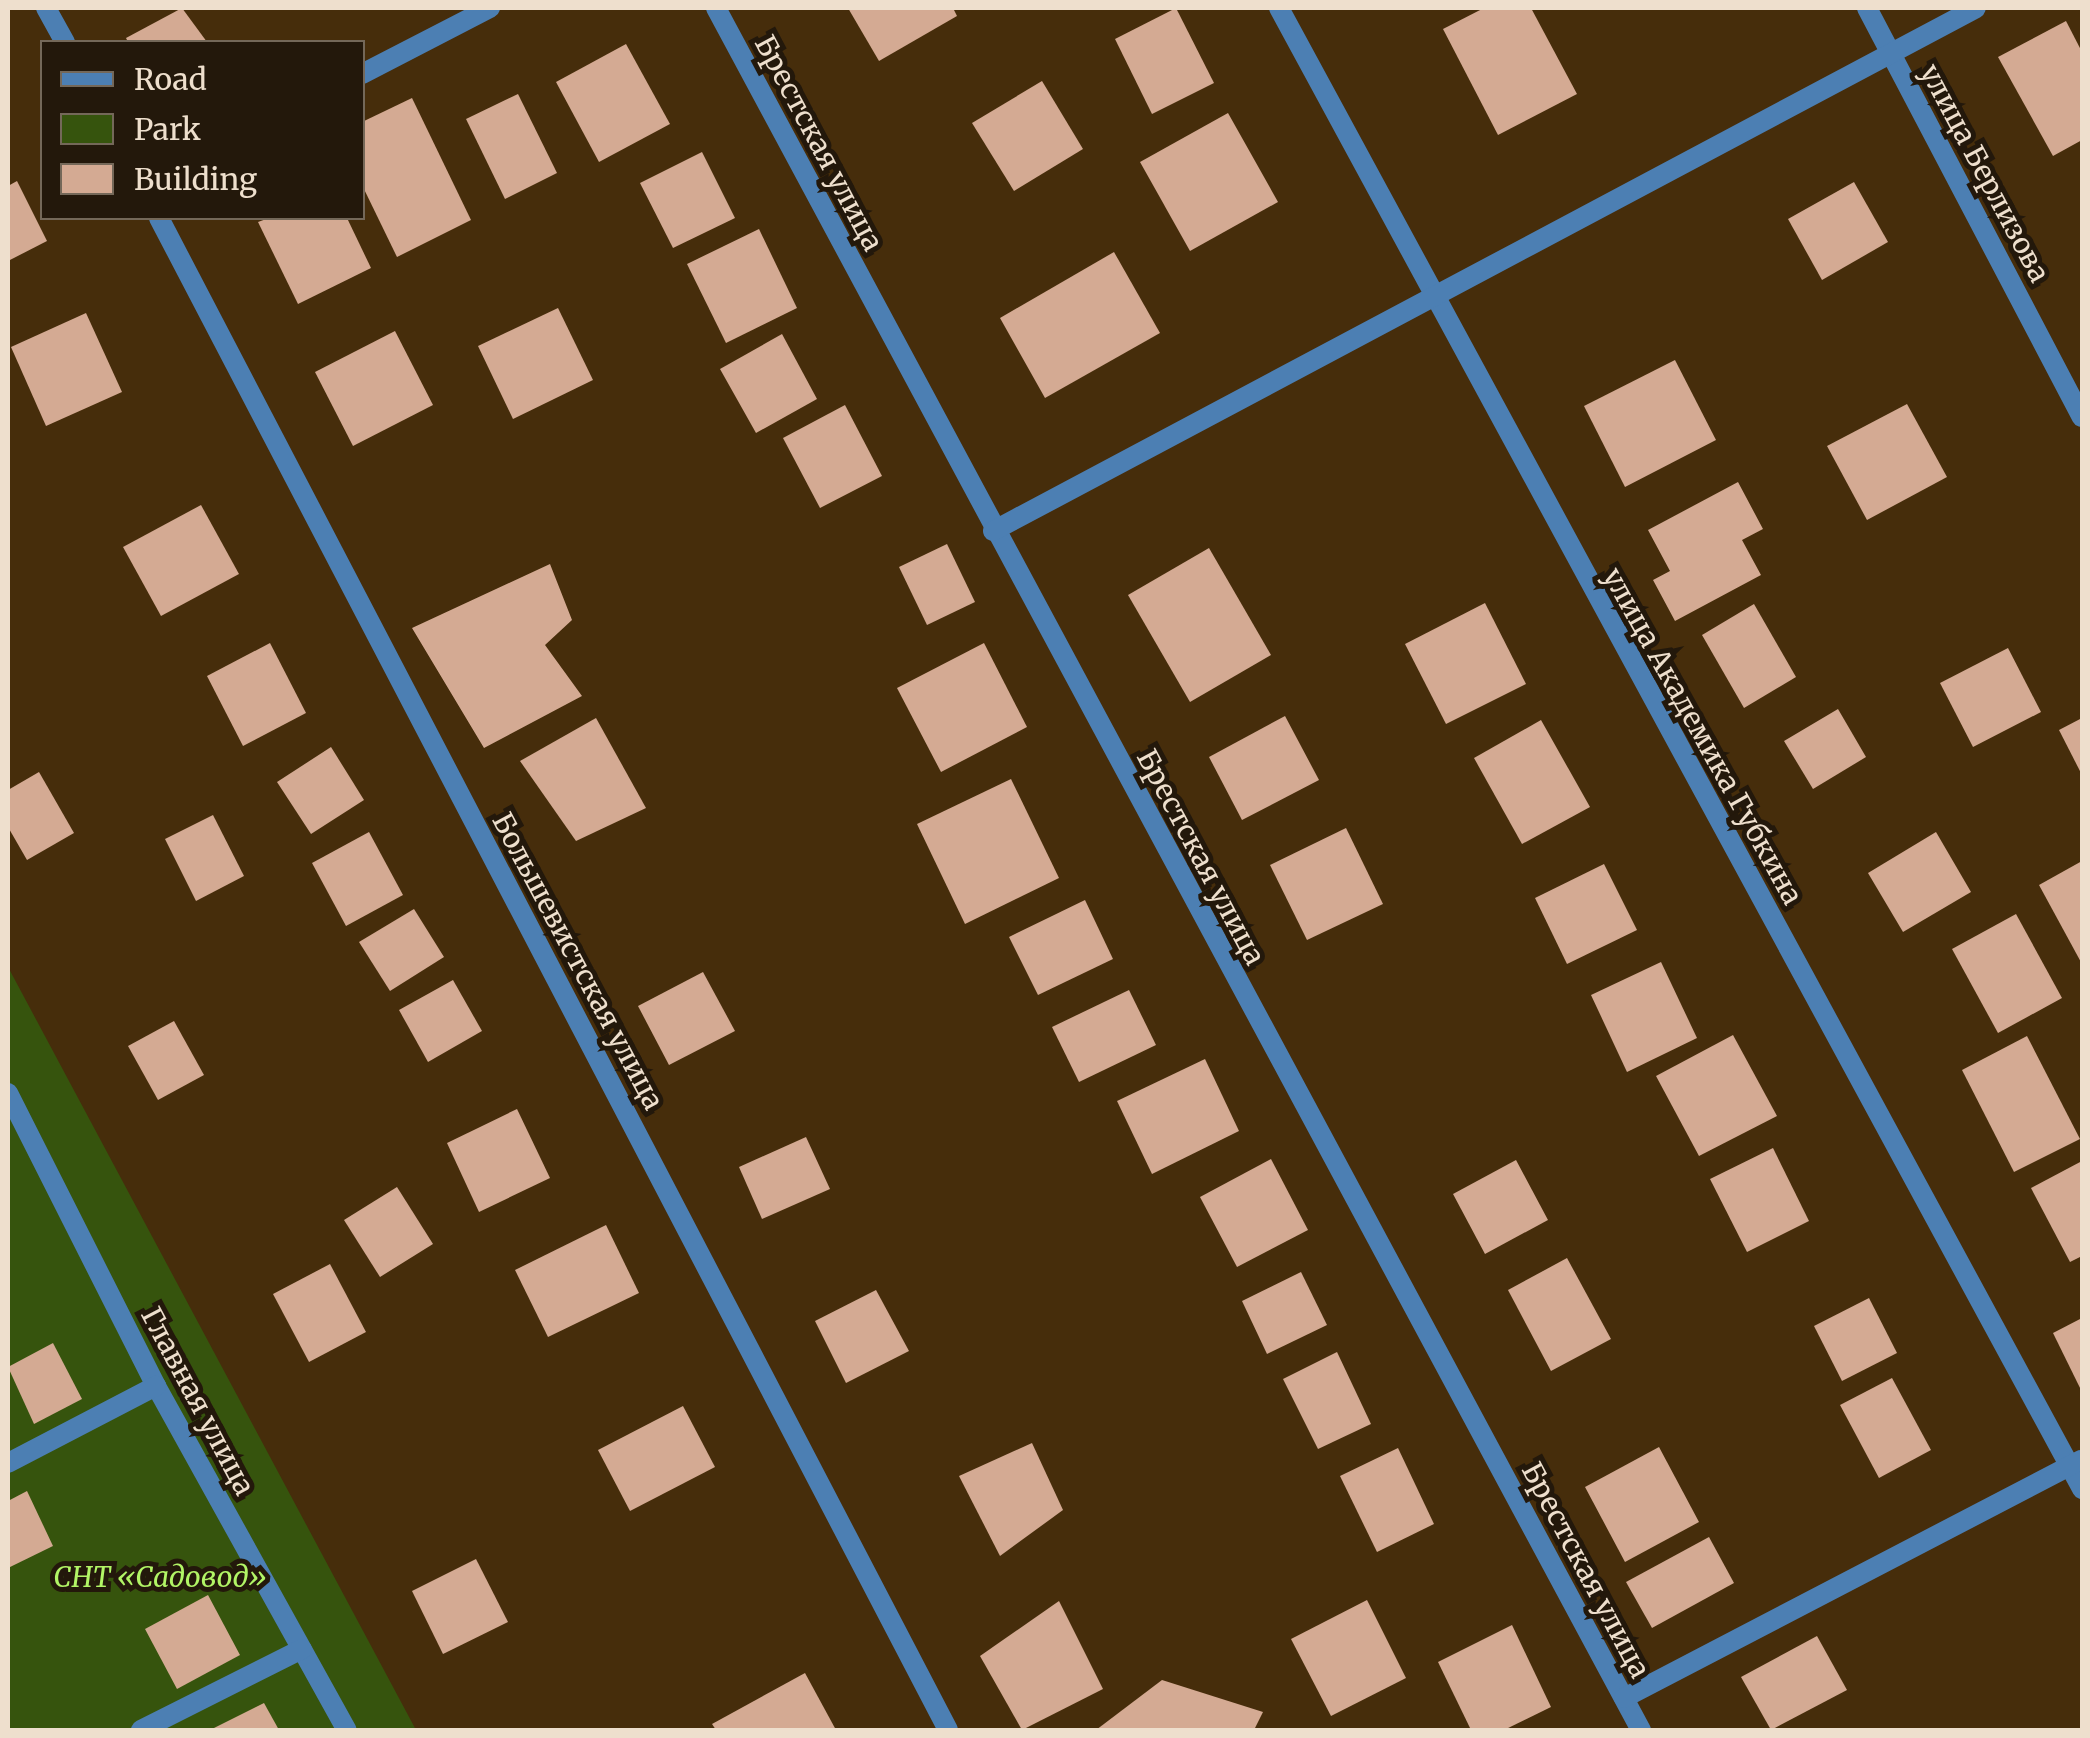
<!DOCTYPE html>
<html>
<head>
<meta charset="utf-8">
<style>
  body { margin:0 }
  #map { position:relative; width:2090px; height:1738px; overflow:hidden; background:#462d0b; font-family:Merriweather,serif }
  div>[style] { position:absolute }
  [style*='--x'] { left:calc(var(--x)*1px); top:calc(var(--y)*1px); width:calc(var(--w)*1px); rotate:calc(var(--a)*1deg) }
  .green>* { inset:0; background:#36540d }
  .building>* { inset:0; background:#d4aa93 }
  .minor>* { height:20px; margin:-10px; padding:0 10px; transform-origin:10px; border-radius:10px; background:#4c7fb3 }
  span { translate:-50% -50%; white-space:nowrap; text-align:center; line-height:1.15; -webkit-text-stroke:10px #23180b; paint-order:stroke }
  .street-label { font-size:28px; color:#eedfcd }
  .park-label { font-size:28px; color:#b2f566; font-style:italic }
  .frame { position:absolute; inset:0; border:10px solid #eedfcd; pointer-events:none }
  .legend { position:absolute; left:40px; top:40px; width:325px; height:180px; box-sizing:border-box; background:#23180b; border:2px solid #746859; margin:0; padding:12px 18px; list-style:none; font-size:30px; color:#eedfcd }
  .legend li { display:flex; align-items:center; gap:20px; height:50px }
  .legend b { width:50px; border:2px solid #746859 }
</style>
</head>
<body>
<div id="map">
  <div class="green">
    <div style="clip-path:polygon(8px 967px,416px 1730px,8px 1730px)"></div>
  </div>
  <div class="building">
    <div style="clip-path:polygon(182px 8px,207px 42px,128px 42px,126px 38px)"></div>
    <div style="clip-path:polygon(848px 8px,953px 8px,957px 16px,879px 61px)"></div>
    <div style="clip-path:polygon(1176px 8px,1214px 83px,1152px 114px,1115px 39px)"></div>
    <div style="clip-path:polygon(1484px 8px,1531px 8px,1577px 94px,1498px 135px,1443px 29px)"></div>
    <div style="clip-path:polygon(2066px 21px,2082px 52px,2082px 140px,2053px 156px,1998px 57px)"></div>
    <div style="clip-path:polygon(626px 44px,670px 124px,599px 162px,556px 82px)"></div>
    <div style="clip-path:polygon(1042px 81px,1083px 149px,1014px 191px,972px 123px)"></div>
    <div style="clip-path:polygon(518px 94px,557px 173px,505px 199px,466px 119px)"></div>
    <div style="clip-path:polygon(412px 98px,471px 220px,397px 257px,362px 185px,362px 122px)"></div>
    <div style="clip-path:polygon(1228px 113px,1278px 202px,1190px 251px,1140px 162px)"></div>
    <div style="clip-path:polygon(702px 152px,735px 218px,673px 248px,640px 183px)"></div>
    <div style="clip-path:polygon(17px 181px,47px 241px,8px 261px,8px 186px)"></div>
    <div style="clip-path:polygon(1854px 182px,1888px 242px,1822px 280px,1788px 219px)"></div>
    <div style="clip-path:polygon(269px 218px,347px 218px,371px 268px,298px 304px,258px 222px)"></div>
    <div style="clip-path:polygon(759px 229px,797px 308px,726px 343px,687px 264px)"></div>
    <div style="clip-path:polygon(1114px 252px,1160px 333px,1045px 398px,1000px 318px)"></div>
    <div style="clip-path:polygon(558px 308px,593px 380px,513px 419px,478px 346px)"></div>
    <div style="clip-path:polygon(86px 313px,122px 392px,46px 426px,11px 347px)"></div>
    <div style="clip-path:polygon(395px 331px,433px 405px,353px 446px,315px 372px)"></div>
    <div style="clip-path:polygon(782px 334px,817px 399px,756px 433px,720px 369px)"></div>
    <div style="clip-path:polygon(1675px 360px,1716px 440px,1625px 487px,1584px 406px)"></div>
    <div style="clip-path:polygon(1907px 404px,1947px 477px,1867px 520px,1827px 446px)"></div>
    <div style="clip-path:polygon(845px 405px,882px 476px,820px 508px,783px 438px)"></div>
    <div style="clip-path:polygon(1738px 482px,1763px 529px,1742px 540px,1761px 575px,1675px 621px,1653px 580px,1670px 571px,1648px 530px)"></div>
    <div style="clip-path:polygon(201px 505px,239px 574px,161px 616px,123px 547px)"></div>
    <div style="clip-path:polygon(947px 544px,975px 602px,927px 625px,899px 567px)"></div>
    <div style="clip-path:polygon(1209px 548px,1271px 655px,1190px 702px,1128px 595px)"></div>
    <div style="clip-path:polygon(550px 564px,572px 620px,545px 645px,582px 696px,484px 748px,412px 628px)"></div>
    <div style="clip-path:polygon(1485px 603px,1526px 684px,1446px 724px,1405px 644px)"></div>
    <div style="clip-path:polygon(1754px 604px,1796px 677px,1744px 708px,1702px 635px)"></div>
    <div style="clip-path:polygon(270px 643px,306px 713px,243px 746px,207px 676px)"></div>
    <div style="clip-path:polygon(984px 643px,1027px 727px,941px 772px,897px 688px)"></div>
    <div style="clip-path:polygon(2008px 648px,2041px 712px,1973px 747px,1940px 683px)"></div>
    <div style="clip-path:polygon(1838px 709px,1866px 757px,1813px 789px,1784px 741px)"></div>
    <div style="clip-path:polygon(1285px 716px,1319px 780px,1242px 820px,1209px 757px)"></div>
    <div style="clip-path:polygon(596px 718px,646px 808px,576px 841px,520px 761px)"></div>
    <div style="clip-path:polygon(2082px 718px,2082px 775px,2059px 730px)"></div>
    <div style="clip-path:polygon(1541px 720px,1590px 807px,1522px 844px,1474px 758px)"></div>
    <div style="clip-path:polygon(331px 747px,364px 800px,311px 834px,277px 782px)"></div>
    <div style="clip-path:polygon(39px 772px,74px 833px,27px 860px,8px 827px,8px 790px)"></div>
    <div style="clip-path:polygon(1011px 779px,1059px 878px,965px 924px,917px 824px)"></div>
    <div style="clip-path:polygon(213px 815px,244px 876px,196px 901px,165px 839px)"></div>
    <div style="clip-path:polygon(1346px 828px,1383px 904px,1307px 940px,1270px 865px)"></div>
    <div style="clip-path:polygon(369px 832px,403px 895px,346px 926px,312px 863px)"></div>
    <div style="clip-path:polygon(1936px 832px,1971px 892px,1903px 932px,1868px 873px)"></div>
    <div style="clip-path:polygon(2082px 861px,2082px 964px,2039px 885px)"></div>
    <div style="clip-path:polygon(1604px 864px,1637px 930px,1567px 964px,1535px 898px)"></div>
    <div style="clip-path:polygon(1085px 900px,1113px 959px,1038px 995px,1009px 937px)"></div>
    <div style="clip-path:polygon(414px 909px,444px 957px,390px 991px,359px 942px)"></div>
    <div style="clip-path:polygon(2016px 914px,2062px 998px,1998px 1033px,1952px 949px)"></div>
    <div style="clip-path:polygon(1661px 962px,1697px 1038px,1627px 1072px,1591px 995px)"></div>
    <div style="clip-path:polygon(703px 972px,735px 1031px,669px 1065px,638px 1006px)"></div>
    <div style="clip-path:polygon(453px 980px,482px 1031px,428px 1062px,399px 1010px)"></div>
    <div style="clip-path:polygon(1129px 990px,1156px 1045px,1079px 1082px,1052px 1027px)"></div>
    <div style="clip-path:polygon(174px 1021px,204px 1075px,158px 1100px,128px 1046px)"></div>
    <div style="clip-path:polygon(1733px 1035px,1777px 1116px,1699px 1156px,1656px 1076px)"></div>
    <div style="clip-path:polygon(2027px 1036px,2080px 1139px,2014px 1172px,1962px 1070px)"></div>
    <div style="clip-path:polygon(1205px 1059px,1239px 1131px,1152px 1174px,1117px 1101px)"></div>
    <div style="clip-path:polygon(517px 1109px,550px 1178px,479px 1212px,447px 1143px)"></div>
    <div style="clip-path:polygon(806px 1137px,830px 1189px,762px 1219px,739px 1167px)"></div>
    <div style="clip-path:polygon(1773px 1148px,1809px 1221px,1747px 1252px,1710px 1179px)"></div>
    <div style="clip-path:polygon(1271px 1159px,1308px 1230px,1237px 1267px,1200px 1197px)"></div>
    <div style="clip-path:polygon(1516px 1160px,1548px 1220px,1485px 1254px,1453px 1194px)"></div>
    <div style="clip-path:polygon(2082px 1161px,2082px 1256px,2070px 1262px,2031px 1188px)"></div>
    <div style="clip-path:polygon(397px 1187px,433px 1244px,380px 1277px,344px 1220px)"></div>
    <div style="clip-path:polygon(606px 1225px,639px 1293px,548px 1337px,515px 1270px)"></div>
    <div style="clip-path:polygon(1567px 1258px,1611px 1339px,1551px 1371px,1508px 1290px)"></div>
    <div style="clip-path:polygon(330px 1264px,366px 1332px,309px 1362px,273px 1294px)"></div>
    <div style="clip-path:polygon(1301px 1272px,1327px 1325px,1267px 1354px,1242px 1301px)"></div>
    <div style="clip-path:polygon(876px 1290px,909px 1351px,846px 1383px,815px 1321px)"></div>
    <div style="clip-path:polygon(1869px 1298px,1897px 1353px,1842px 1381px,1814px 1326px)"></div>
    <div style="clip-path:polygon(2082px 1318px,2082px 1392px,2053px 1333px)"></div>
    <div style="clip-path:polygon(53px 1343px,82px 1399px,34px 1424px,8px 1367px)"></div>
    <div style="clip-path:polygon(1337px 1352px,1371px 1424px,1318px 1449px,1283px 1379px)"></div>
    <div style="clip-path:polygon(1892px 1378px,1931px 1450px,1879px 1478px,1840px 1405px)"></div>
    <div style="clip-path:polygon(683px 1406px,715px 1467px,630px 1511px,598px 1450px)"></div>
    <div style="clip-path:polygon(1032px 1443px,1063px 1510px,1000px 1556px,959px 1476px)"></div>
    <div style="clip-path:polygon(1659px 1447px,1699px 1522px,1625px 1562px,1585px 1487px)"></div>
    <div style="clip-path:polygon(1398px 1448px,1434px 1524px,1377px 1552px,1340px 1476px)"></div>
    <div style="clip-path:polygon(27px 1491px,53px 1546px,8px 1568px,8px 1501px)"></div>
    <div style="clip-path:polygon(1709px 1537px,1734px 1583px,1652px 1628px,1626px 1582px)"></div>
    <div style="clip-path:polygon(476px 1559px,508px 1622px,443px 1654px,412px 1591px)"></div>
    <div style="clip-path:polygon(208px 1595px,240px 1655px,177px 1689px,145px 1629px)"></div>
    <div style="clip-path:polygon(1367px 1600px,1406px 1678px,1331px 1716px,1291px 1639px)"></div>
    <div style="clip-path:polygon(1059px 1601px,1103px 1689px,1022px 1730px,980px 1656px)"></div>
    <div style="clip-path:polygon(1512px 1625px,1551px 1707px,1504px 1730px,1471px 1730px,1438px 1662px)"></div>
    <div style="clip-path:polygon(1817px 1636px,1847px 1690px,1771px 1730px,1741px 1677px)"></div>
    <div style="clip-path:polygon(805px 1673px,836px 1730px,716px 1730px,712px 1724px)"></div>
    <div style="clip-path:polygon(1162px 1680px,1263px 1712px,1254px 1730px,1096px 1730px)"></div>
    <div style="clip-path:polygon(264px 1703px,279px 1730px,210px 1730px)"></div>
  </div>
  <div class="minor">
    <div style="--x:46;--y:8;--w:39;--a:61"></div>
    <div style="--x:716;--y:8;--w:1955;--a:61.76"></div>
    <div style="--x:1279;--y:8;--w:1685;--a:61.53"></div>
    <div style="--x:1867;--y:8;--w:462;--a:62.3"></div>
    <div style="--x:362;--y:74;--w:144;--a:-27.3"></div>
    <div style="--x:159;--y:218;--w:1705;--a:62.44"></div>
    <div style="--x:993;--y:531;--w:1113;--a:-28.01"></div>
    <div style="--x:8;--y:1093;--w:328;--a:63.2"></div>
    <div style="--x:156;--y:1386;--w:393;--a:61"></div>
    <div style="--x:8;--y:1463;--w:167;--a:-27.5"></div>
    <div style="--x:1624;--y:1698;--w:515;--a:-27.51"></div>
    <div style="--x:141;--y:1730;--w:180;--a:-26.7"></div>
  </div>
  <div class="street-label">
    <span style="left:819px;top:143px;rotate:62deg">Брестская улица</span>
    <span style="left:1985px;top:173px;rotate:62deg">улица Берлизова</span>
    <span style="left:1703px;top:736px;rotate:61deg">улица Академика Губкина</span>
    <span style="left:1201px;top:857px;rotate:62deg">Брестская улица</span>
    <span style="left:578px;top:961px;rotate:62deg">Большевистская улица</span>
    <span style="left:198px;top:1401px;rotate:62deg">Главная улица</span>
    <span style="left:1586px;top:1570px;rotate:62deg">Брестская улица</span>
  </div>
  <div class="park-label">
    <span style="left:160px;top:1577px">СНТ «Садовод»</span>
  </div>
  <div class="frame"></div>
  <ul class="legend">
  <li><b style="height:12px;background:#4c7fb3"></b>Road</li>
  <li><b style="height:28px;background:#36540d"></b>Park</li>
  <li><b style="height:28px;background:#d4aa93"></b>Building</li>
  </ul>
</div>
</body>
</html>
